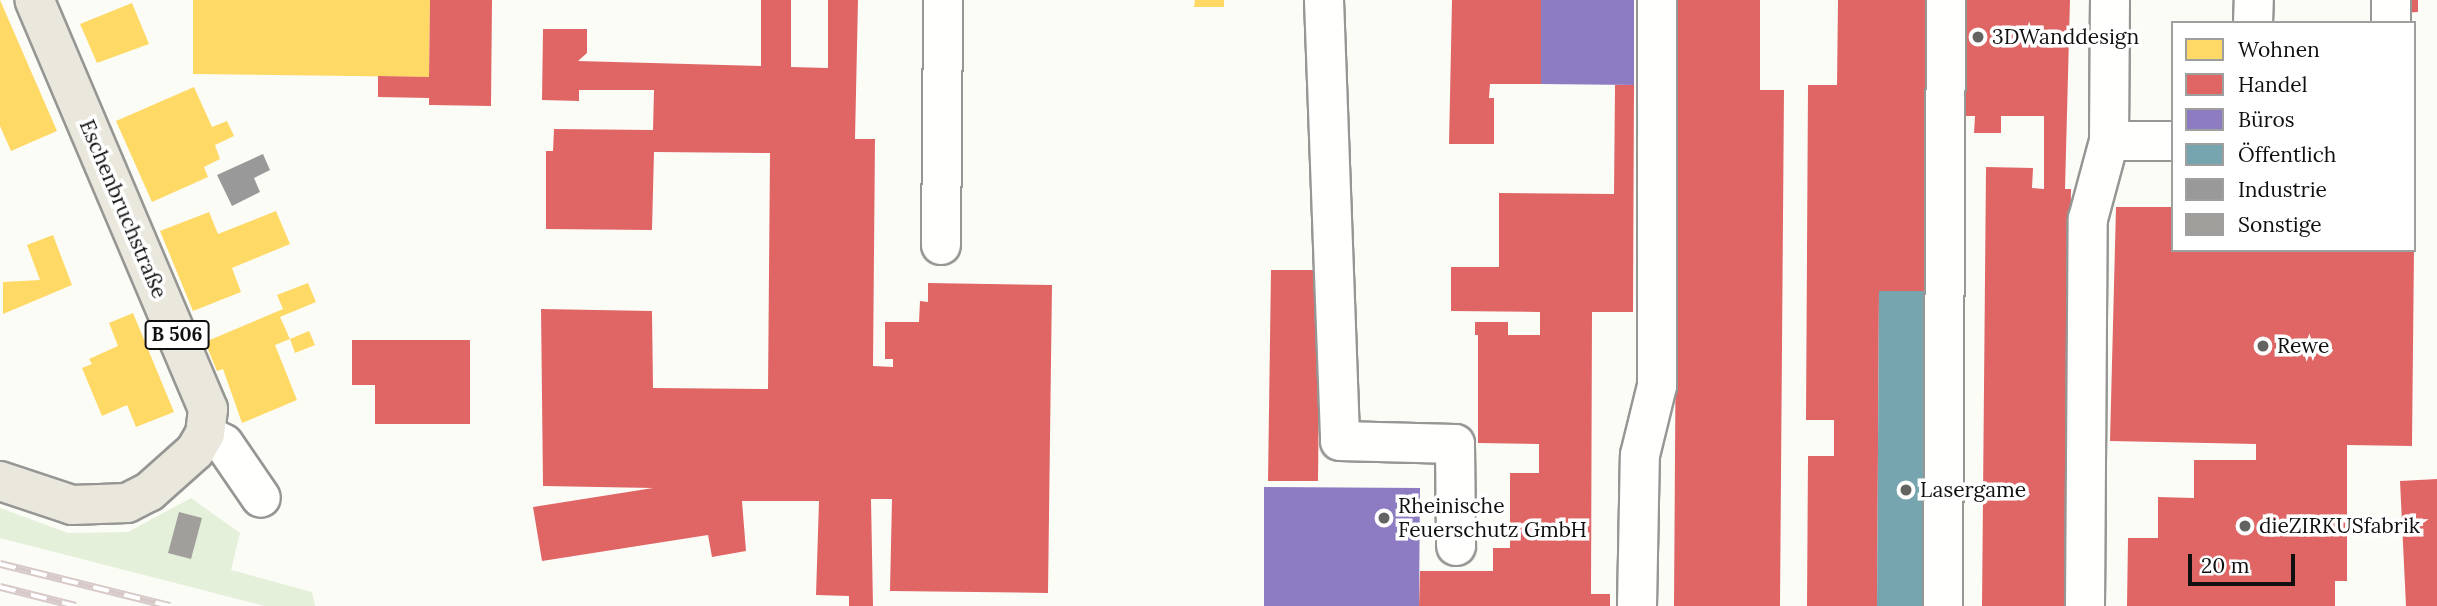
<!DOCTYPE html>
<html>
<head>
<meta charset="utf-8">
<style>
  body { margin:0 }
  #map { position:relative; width:2437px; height:606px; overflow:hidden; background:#fcfcf7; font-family:Lora,serif }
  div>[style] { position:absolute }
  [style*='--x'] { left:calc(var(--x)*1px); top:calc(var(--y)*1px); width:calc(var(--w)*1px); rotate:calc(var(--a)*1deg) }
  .green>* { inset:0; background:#e4f0d9 }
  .homes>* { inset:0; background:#ffd966 }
  .shops>* { inset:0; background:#e06666 }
  .offices>* { inset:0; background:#8e7cc3 }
  .public>* { inset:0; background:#76a5af }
  .industry>* { inset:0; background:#999 }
  .building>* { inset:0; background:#a09f9c }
  .roads { filter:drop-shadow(2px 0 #969694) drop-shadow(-2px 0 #969694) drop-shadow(0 2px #969694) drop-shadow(0 -2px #969694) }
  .minor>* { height:38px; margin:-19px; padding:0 19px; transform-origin:19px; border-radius:19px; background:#fffffe }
  .major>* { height:38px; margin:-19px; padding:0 19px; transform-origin:19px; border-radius:19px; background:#eae8dd }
  .rail>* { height:8px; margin-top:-4px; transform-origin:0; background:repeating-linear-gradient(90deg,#fff 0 16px,#d7c9c7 0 32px); box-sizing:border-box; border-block:2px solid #d7c9c7 }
  .dots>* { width:19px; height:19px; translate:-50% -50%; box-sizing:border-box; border:4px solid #fff; border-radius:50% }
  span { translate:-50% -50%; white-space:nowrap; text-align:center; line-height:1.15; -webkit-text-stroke:7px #fff; paint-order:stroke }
  .shield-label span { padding:2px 5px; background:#fff; border:2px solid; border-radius:5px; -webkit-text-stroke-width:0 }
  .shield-label { font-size:19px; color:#101010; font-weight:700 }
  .poi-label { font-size:21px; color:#101010 }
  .left { translate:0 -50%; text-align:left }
  .street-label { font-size:21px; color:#101010 }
  .legend { position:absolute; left:2171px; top:21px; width:245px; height:231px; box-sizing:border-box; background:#fff; border:2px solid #9f9f9f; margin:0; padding:9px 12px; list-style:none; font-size:21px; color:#101010 }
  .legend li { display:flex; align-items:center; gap:14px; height:35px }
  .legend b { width:35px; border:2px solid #9f9f9f }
  .scale { position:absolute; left:2188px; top:554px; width:107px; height:32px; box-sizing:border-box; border:4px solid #101010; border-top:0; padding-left:9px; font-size:21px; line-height:24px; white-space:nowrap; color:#101010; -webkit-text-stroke:5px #fff; paint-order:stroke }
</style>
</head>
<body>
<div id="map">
  <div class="green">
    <div style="clip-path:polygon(191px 498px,240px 533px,231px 570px,312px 592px,315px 606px,265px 606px,0 538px,0 508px,68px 533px,128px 532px)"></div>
  </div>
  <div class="homes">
    <div style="clip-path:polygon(0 0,57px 131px,11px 151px,0 126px)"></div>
    <div style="clip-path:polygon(193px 0,430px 0,429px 77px,193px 74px)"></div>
    <div style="clip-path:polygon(1195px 0,1224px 0,1224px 7px,1194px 7px)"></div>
    <div style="clip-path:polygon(132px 3px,149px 44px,97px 63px,80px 24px)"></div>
    <div style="clip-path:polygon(194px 87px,212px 127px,227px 121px,234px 136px,215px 145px,220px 159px,204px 167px,208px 177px,152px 202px,116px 121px)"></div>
    <div style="clip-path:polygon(276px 211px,290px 244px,232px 268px,241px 292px,193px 311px,160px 231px,209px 212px,218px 234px)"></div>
    <div style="clip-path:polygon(53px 235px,72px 285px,3px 314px,3px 282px,40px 280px,27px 245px)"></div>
    <div style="clip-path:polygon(308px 283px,316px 302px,280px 317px,290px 339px,275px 345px,297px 400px,242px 423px,223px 369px,217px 371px,205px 342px,283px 309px,277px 295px)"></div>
    <div style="clip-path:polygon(133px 313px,174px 412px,136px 427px,127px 405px,102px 416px,82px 368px,92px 364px,89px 359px,118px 346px,109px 323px)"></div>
    <div style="clip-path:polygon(309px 331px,315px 345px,295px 353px,290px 339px)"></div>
  </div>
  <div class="shops">
    <div style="clip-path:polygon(430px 0,492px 0,491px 106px,429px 105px,429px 98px,378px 97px,378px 76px,429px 77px)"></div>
    <div style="clip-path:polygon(761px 0,791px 0,791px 67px,828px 68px,828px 0,858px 0,855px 139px,875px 139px,873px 366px,893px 367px,893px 359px,885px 359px,885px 322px,919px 322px,920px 301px,928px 302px,928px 283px,1052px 285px,1048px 593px,890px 591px,892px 499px,871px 499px,873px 606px,849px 606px,849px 596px,816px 595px,819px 501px,742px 501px,746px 551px,712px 557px,708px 535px,542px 561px,533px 507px,653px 488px,543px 486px,541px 309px,652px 311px,653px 388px,768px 389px,770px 153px,654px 152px,652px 230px,546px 229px,546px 151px,553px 151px,554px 129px,653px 130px,654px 90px,579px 90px,579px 101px,542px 100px,543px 29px,587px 29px,587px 53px,578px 61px,761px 66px)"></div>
    <div style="clip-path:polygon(1452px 0,1541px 0,1541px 84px,1490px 84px,1489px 98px,1494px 98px,1494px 144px,1449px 144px)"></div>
    <div style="clip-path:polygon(1678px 0,1760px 0,1760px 90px,1784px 90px,1780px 606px,1674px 606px)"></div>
    <div style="clip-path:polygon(1838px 0,1933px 0,1931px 291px,1879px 291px,1877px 606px,1807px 606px,1808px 456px,1834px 456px,1834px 420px,1806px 420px,1808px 85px,1837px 85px)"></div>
    <div style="clip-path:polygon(1962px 0,2070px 0,2065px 189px,2071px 189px,2067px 606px,1982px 606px,1986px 167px,2033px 168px,2032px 188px,2044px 189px,2044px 116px,2001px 116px,2001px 133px,1974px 133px,1975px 116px,1960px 116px)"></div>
    <div style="clip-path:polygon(2400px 0,2418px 0,2418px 12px,2400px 13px)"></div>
    <div style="clip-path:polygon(1615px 85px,1634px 85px,1633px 312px,1592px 312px,1591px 594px,1610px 594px,1610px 606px,1419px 606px,1420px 571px,1493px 571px,1493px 548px,1510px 548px,1510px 473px,1539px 473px,1539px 444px,1478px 443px,1478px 335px,1475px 335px,1475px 322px,1508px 322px,1508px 335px,1540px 335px,1540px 312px,1451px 311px,1451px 267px,1499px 267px,1499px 193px,1614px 194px)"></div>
    <div style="clip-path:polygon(2116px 207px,2173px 207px,2173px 250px,2414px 250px,2412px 446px,2347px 445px,2347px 581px,2335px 581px,2335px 606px,2127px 606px,2128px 538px,2158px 538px,2158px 497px,2194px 498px,2194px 460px,2256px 460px,2256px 444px,2110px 441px)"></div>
    <div style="clip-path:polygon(1271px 270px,1320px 270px,1318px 481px,1268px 481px)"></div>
    <div style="clip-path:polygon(352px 340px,470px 340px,470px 424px,375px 424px,375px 385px,352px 385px)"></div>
    <div style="clip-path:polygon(2437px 479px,2437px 606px,2406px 606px,2400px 481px)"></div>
  </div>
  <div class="offices">
    <div style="clip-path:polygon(1541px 0,1634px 0,1634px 85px,1541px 84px)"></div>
    <div style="clip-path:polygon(1264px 487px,1420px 488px,1419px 606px,1264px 606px)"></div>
  </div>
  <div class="public">
    <div style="clip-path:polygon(1879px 291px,1931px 291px,1929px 606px,1877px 606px)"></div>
  </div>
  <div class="industry">
    <div style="clip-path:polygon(263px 154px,270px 170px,254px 178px,260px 192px,232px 206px,217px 175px)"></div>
  </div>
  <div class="building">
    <div style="clip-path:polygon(179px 512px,202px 518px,191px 559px,168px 553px)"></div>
  </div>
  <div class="roads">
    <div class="minor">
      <div style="--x:1324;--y:0;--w:441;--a:87.9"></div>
      <div style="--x:1340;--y:441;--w:115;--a:1.5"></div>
      <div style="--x:1455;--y:444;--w:102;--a:89.4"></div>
      <div style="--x:2253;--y:23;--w:23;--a:-88"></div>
      <div style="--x:2391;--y:23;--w:23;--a:-90"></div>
      <div style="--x:2109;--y:141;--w:64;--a:0"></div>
      <div style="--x:941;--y:245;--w:245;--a:-89.5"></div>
      <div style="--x:205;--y:434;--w:21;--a:28"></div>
      <div style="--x:224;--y:444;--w:65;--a:55.6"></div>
      <div style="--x:1637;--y:606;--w:151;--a:-88.9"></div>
      <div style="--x:1640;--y:455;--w:71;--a:-76.2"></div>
      <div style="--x:1657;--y:386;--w:386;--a:-90"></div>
      <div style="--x:1943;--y:606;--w:606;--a:-89.72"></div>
      <div style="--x:2085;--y:606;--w:387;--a:-89.6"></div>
      <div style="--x:2088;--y:219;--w:81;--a:-74.9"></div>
      <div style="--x:2109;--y:141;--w:141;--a:-89.6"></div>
    </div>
    <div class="major">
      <div style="--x:0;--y:481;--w:76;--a:18.4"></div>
      <div style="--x:72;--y:505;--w:55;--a:-2.1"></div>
      <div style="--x:127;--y:503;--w:25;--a:-27"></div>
      <div style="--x:149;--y:492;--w:62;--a:-41.7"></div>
      <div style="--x:195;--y:451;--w:20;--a:-60"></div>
      <div style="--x:205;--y:434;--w:25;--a:-83"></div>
      <div style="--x:208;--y:409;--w:444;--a:-113"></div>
    </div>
  </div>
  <div class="rail">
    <div style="--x:0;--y:564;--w:175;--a:13.9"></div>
    <div style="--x:0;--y:587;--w:78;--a:14"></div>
  </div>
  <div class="dots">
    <div style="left:1978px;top:37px;background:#636361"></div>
    <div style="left:2263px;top:346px;background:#636361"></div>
    <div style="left:1906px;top:490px;background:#636361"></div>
    <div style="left:1384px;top:518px;background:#636361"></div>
    <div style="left:2245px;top:526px;background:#636361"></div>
  </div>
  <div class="shield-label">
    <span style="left:177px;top:335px">B 506</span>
  </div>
  <div class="poi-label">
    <span class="left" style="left:1992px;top:37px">3DWanddesign</span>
    <span class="left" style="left:2277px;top:346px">Rewe</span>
    <span class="left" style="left:1920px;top:490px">Lasergame</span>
    <span class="left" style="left:1398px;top:518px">Rheinische<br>Feuerschutz GmbH</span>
    <span class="left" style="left:2259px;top:526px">dieZIRKUSfabrik</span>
  </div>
  <div class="street-label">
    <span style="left:123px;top:209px;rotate:67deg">Eschenbruchstraße</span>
  </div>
  <ul class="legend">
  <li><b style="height:19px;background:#ffd966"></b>Wohnen</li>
  <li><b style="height:19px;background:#e06666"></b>Handel</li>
  <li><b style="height:19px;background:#8e7cc3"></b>Büros</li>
  <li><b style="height:19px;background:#76a5af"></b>Öffentlich</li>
  <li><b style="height:19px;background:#999"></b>Industrie</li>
  <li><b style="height:19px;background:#a09f9c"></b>Sonstige</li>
  </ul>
  <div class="scale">20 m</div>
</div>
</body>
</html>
